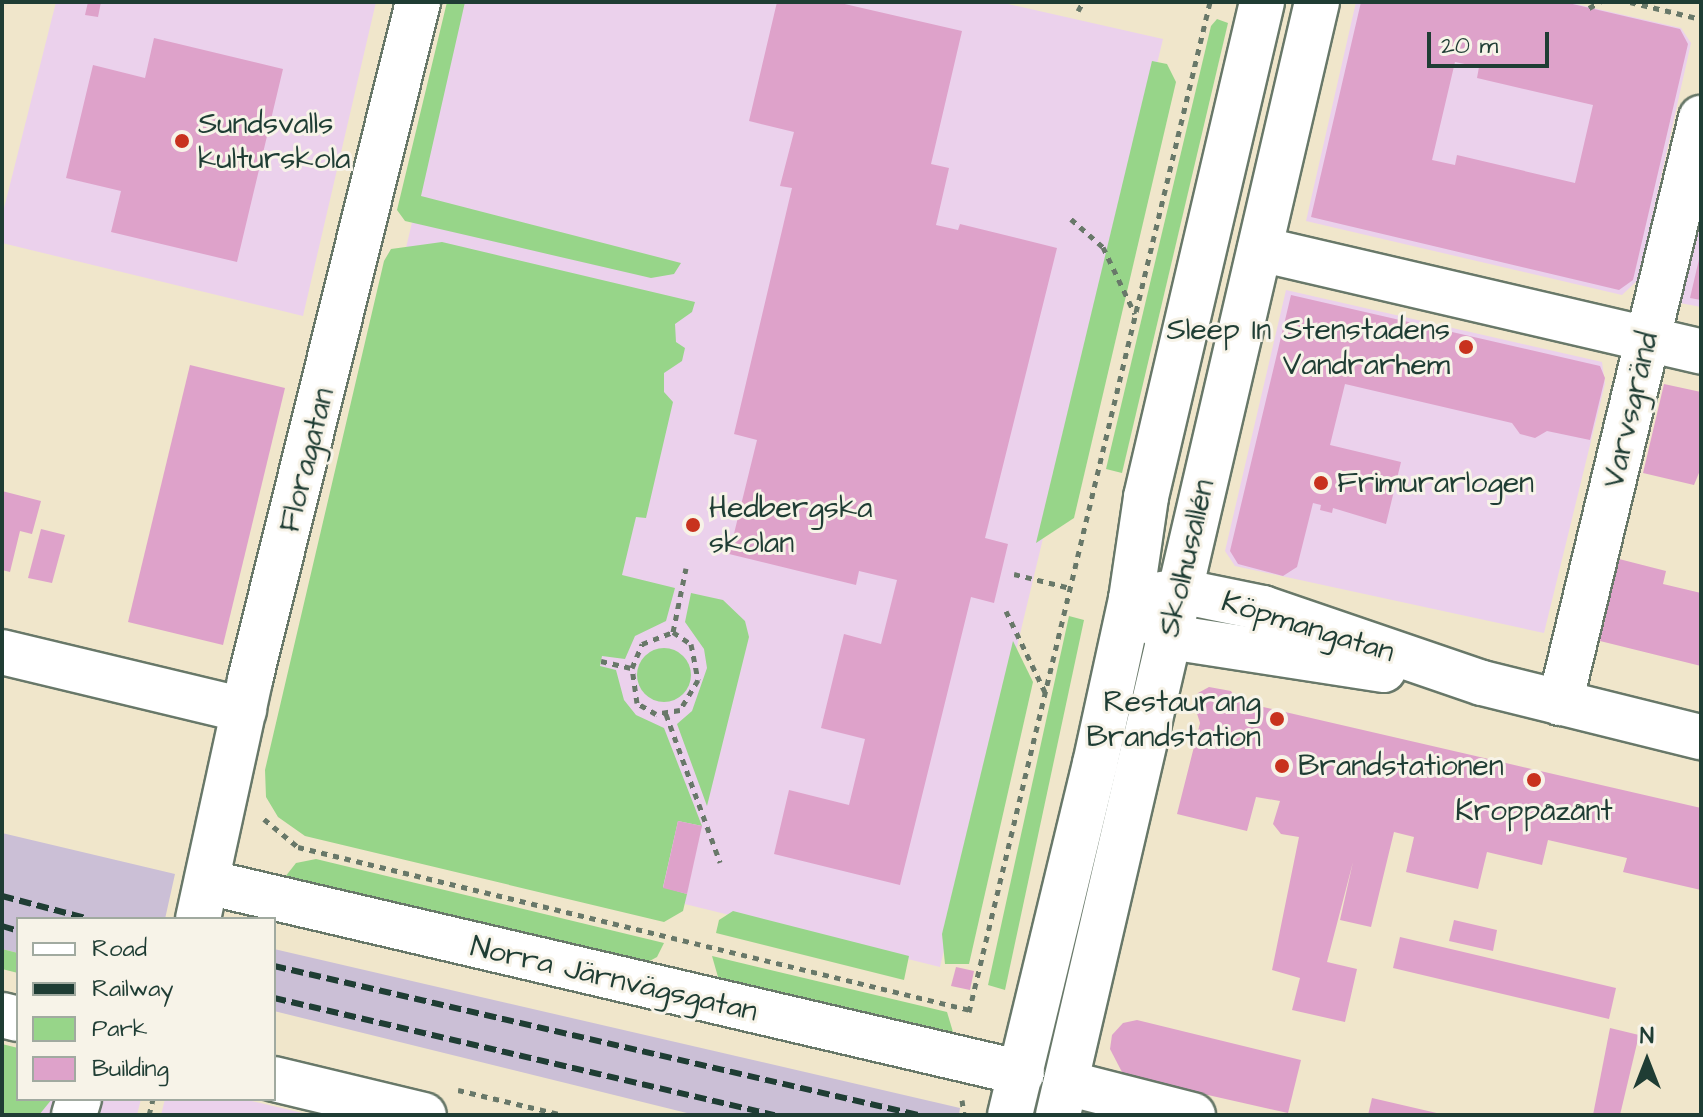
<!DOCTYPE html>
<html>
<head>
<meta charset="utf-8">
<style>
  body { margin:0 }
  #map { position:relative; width:1703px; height:1117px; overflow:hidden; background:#f0e6cb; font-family:"Architects Daughter",sans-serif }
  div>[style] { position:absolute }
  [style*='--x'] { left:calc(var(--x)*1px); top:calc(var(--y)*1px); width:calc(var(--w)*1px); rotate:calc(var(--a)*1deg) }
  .built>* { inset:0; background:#ebd1ec }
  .industrial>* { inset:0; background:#cbbfd6 }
  .green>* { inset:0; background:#97d589 }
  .round { border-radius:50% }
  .building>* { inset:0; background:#dea2ca }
  .path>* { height:5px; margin-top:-2.5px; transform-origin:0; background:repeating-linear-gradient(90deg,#687869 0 6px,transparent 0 12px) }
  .roads { filter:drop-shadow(2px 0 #687869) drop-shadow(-2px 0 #687869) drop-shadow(0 2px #687869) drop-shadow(0 -2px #687869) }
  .minor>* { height:44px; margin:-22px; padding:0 22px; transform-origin:22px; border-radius:22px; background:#fff }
  .major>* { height:44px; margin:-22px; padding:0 22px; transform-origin:22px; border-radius:22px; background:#fff }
  .rail>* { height:6px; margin-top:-3px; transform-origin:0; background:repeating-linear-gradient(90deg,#1f3d34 0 12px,transparent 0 18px) }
  .dots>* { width:22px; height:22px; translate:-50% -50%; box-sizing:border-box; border:4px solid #f7f3e8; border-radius:50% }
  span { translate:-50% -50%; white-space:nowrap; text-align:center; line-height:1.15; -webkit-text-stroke:6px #f7f3e8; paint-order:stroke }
  .poi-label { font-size:30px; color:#1f3d34 }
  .left { translate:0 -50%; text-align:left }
  .right { translate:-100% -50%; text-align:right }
  .street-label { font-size:30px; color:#1f3d34 }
  .frame { position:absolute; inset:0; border:4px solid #1f3d34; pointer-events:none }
  .legend { position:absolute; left:16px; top:917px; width:260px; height:184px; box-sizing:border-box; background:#f7f3e8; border:2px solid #a1aaa0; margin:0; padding:10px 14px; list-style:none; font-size:24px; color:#1f3d34 }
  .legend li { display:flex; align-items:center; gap:16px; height:40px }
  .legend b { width:40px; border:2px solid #a1aaa0 }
  .north { position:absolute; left:1607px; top:1021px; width:80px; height:80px; -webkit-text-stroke:6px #f7f3e8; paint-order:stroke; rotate:0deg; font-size:22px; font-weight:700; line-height:32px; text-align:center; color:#1f3d34 }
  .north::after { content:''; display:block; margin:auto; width:28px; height:36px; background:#1f3d34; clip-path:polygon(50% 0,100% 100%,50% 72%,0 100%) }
  .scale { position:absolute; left:1427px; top:32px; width:122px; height:36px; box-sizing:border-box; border:4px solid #1f3d34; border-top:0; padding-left:10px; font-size:24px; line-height:28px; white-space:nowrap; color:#1f3d34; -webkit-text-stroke:6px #f7f3e8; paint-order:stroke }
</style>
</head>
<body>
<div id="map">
  <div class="built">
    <div style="clip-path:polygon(56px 2px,376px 2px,303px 316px,2px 243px,2px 216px)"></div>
    <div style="clip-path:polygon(464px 2px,999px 2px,1163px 39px,940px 967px,275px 803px)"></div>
    <div style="clip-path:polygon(1356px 2px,1567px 2px,1681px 28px,1691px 43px,1638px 280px,1622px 295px,1306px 221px)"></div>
    <div style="clip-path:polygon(1701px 222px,1701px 307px,1680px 303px)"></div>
    <div style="clip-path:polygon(1286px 290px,1602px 362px,1605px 384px,1544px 633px,1235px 566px,1225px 551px)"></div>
    <div style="clip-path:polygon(18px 1099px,141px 1099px,137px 1115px,2px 1115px)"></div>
    <div style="clip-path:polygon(165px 1099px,243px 1099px,311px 1115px,161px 1115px)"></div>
  </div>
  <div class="industrial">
    <div style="clip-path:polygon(2px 833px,175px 874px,165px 919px,18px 919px,18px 953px,2px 949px)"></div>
    <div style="clip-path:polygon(274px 949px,960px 1108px,959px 1115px,695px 1115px,274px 1011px)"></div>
  </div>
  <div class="green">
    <div style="clip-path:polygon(447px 2px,465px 2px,421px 196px,681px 263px,674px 274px,651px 278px,405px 221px,397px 210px)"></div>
    <div style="clip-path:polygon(1217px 19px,1228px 23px,1122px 473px,1106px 469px,1211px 26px)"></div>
    <div style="clip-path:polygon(1152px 61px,1167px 64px,1176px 82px,1074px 518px,1036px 543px)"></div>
    <div style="clip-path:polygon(442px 242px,695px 302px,692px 312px,675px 324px,676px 342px,685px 348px,682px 361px,664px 373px,664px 392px,673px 402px,646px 518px,636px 517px,622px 575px,675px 588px,666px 621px,635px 636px,625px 659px,602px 656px,600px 666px,616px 670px,624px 700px,636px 715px,664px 728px,702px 826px,678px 821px,663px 887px,687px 894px,683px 911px,664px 922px,305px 836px,278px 817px,266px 797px,265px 770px,384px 261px,391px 249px)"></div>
    <div style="clip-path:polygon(691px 593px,723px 600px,745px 621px,749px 637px,707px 806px,677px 724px,692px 711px,707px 668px,704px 649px,685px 622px)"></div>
    <div style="clip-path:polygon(1069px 616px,1084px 620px,1005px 990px,988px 985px)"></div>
    <div style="clip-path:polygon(1013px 641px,1033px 682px,969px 964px,945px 964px,942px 934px)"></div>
    <div class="round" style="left:637px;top:648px;width:54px;height:54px"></div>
    <div style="clip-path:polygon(316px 859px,664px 943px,657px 957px,644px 964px,285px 877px,296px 863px)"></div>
    <div style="clip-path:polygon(733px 911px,909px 956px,904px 980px,716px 933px,719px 920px)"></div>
    <div style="clip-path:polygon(2px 949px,18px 953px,18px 973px,2px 969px)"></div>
    <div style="clip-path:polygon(712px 956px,947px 1012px,953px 1032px,718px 977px)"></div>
    <div style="clip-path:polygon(2px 1044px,18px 1048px,18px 1099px,52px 1099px,39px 1115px,2px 1115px)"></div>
  </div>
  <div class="building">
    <div style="clip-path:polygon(88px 2px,101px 2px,98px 17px,85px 15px)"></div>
    <div style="clip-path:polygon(777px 2px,836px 2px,962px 31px,931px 164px,949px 168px,936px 225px,958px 230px,960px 224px,1057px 248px,985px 538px,1008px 544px,994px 603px,971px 597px,900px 885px,774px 854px,789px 790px,849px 805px,865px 739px,821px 728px,844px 634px,881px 644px,897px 580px,859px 571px,856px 585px,729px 554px,757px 440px,734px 434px,792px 188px,780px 186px,794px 132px,749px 121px)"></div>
    <div style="clip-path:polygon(evenodd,1361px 2px,1564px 2px,1680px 29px,1688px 44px,1633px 280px,1619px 290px,1311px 217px,1361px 2px,1455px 62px,1479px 67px,1477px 78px,1593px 105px,1575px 183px,1457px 155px,1455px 165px,1432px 160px,1455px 62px)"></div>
    <div style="clip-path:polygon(154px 38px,283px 69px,237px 262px,111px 232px,121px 191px,66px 178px,93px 65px,145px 78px)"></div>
    <div style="clip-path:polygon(1700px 255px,1701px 256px,1701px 300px,1690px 298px)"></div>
    <div style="clip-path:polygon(1291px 295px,1600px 366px,1605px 378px,1590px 440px,1547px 431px,1535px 438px,1520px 434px,1512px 423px,1345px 384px,1330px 445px,1401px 462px,1386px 524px,1333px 508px,1332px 513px,1320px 510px,1321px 505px,1313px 503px,1297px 567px,1283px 576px,1238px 564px,1230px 551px)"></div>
    <div style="clip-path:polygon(190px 365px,285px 388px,223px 645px,128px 622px)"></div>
    <div style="clip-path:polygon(1664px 384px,1701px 392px,1701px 468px,1694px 485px,1643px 473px)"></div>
    <div style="clip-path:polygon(2px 491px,41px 501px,32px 534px,20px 531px,10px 572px,2px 570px)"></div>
    <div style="clip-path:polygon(41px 529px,65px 535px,52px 583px,28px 578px)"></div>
    <div style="clip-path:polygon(1619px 559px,1666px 571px,1663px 584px,1701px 593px,1701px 666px,1600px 641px)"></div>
    <div style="clip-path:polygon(1209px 687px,1231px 691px,1237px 701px,1701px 808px,1701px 890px,1623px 872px,1627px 858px,1548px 840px,1542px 865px,1487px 852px,1478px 889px,1406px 872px,1414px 837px,1394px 832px,1371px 927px,1340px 920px,1353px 862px,1327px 962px,1357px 969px,1345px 1022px,1292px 1010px,1300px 978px,1272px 970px,1299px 837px,1281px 834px,1273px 824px,1280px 801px,1256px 797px,1247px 831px,1177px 814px,1200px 723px,1194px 704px,1198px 693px)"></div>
    <div style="clip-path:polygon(678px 821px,702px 826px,687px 894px,663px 888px)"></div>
    <div style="clip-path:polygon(1454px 920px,1497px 930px,1493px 951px,1449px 941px)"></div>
    <div style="clip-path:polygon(1400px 937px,1616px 988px,1609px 1019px,1393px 968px)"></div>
    <div style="clip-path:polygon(956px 967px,974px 971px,970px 990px,951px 986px)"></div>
    <div style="clip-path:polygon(1137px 1020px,1301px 1060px,1288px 1113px,1124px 1076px,1110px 1049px,1112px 1035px,1123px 1023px)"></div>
    <div style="clip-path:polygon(1610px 1028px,1639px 1035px,1620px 1115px,1593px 1115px)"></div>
    <div style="clip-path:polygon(1372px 1098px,1441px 1114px,1441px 1115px,1368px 1115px)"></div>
  </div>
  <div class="path">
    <div style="--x:1630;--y:2;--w:73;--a:13.5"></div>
    <div style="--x:1589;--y:8;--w:13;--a:-29"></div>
    <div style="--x:1078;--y:11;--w:10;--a:-61"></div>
    <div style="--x:1071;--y:219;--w:43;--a:41.2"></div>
    <div style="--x:1103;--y:247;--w:74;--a:64.5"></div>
    <div style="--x:1014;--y:574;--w:58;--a:14"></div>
    <div style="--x:1006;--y:611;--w:90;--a:64.3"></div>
    <div style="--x:673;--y:632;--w:22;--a:34"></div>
    <div style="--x:691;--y:644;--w:37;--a:79"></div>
    <div style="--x:698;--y:680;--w:35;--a:121"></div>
    <div style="--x:680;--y:710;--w:24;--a:171"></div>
    <div style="--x:656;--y:714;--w:22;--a:-150"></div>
    <div style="--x:637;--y:703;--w:35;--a:-98"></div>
    <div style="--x:632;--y:668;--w:26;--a:-67"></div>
    <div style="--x:642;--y:644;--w:33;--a:-21"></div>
    <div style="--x:673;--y:632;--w:65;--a:-78.5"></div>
    <div style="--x:601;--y:661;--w:32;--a:13"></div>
    <div style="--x:666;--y:714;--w:158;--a:70"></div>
    <div style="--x:264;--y:819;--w:44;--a:39.5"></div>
    <div style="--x:298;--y:847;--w:691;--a:13.63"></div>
    <div style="--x:969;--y:1012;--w:1038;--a:-76.58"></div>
    <div style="--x:458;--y:1090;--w:108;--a:13.4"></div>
    <div style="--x:962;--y:1100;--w:15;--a:82"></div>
    <div style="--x:149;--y:1115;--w:16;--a:-76"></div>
  </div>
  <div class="roads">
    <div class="minor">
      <div style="--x:1260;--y:249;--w:453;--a:13.1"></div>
      <div style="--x:1131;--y:599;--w:50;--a:-9.3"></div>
      <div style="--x:1180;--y:591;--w:85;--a:11.6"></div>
      <div style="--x:1263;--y:608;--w:231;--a:18.9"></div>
      <div style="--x:1482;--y:683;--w:226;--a:13.9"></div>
      <div style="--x:1141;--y:609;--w:40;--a:44"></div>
      <div style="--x:1170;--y:637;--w:216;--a:8.8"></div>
      <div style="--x:2;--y:652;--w:249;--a:13.5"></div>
      <div style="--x:1560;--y:703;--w:602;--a:-76.45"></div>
      <div style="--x:207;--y:882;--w:837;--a:13.19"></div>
      <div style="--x:198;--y:919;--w:245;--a:-77.7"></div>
      <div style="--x:250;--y:680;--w:699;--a:-76.08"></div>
      <div style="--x:2;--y:1015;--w:16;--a:14"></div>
      <div style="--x:274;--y:1079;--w:154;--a:13.5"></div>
      <div style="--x:1067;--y:1083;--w:130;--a:14.3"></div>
      <div style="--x:74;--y:1115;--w:17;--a:-73"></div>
    </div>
    <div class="major">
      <div style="--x:1010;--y:1115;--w:361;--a:-76.4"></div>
      <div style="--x:1095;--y:764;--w:169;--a:-77.7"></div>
      <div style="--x:1131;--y:599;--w:103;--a:-81.6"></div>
      <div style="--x:1146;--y:497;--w:508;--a:-76.81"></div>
      <div style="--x:1058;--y:1115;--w:1143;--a:-76.9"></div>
    </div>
  </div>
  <div class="rail">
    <div style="--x:2;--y:896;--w:90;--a:14.8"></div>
    <div style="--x:2;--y:926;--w:17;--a:17"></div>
    <div style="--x:274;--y:966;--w:661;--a:13.03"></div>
    <div style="--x:274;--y:998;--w:514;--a:13.17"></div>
  </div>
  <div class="dots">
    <div style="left:182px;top:141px;background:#c8321e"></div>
    <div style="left:1466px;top:347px;background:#c8321e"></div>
    <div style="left:1321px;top:483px;background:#c8321e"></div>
    <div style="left:693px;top:525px;background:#c8321e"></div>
    <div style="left:1277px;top:719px;background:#c8321e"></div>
    <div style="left:1282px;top:766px;background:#c8321e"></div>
    <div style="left:1534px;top:780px;background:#c8321e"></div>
  </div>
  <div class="poi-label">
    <span class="left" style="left:198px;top:141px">Sundsvalls<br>kulturskola</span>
    <span class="right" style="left:1450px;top:347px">Sleep In Stenstadens<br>Vandrarhem</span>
    <span class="left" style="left:1337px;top:483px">Frimurarlogen</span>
    <span class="left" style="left:709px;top:525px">Hedbergska<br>skolan</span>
    <span class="right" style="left:1261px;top:719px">Restaurang<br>Brandstation</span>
    <span class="left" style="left:1298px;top:766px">Brandstationen</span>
    <span style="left:1534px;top:811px">Kroppåzånt</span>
  </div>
  <div class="street-label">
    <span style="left:1631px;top:410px;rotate:-77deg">Varvsgränd</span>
    <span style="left:307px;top:460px;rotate:-76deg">Floragatan</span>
    <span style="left:1187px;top:558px;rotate:-77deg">Skolhusallén</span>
    <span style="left:1308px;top:627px;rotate:17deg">Köpmangatan</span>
    <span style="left:614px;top:979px;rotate:13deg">Norra Järnvägsgatan</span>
  </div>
  <div class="frame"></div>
  <ul class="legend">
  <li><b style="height:10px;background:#fff"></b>Road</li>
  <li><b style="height:10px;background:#1f3d34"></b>Railway</li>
  <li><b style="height:22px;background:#97d589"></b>Park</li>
  <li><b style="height:22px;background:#dea2ca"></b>Building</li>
  </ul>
  <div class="north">N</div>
  <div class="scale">20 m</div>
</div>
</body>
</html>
